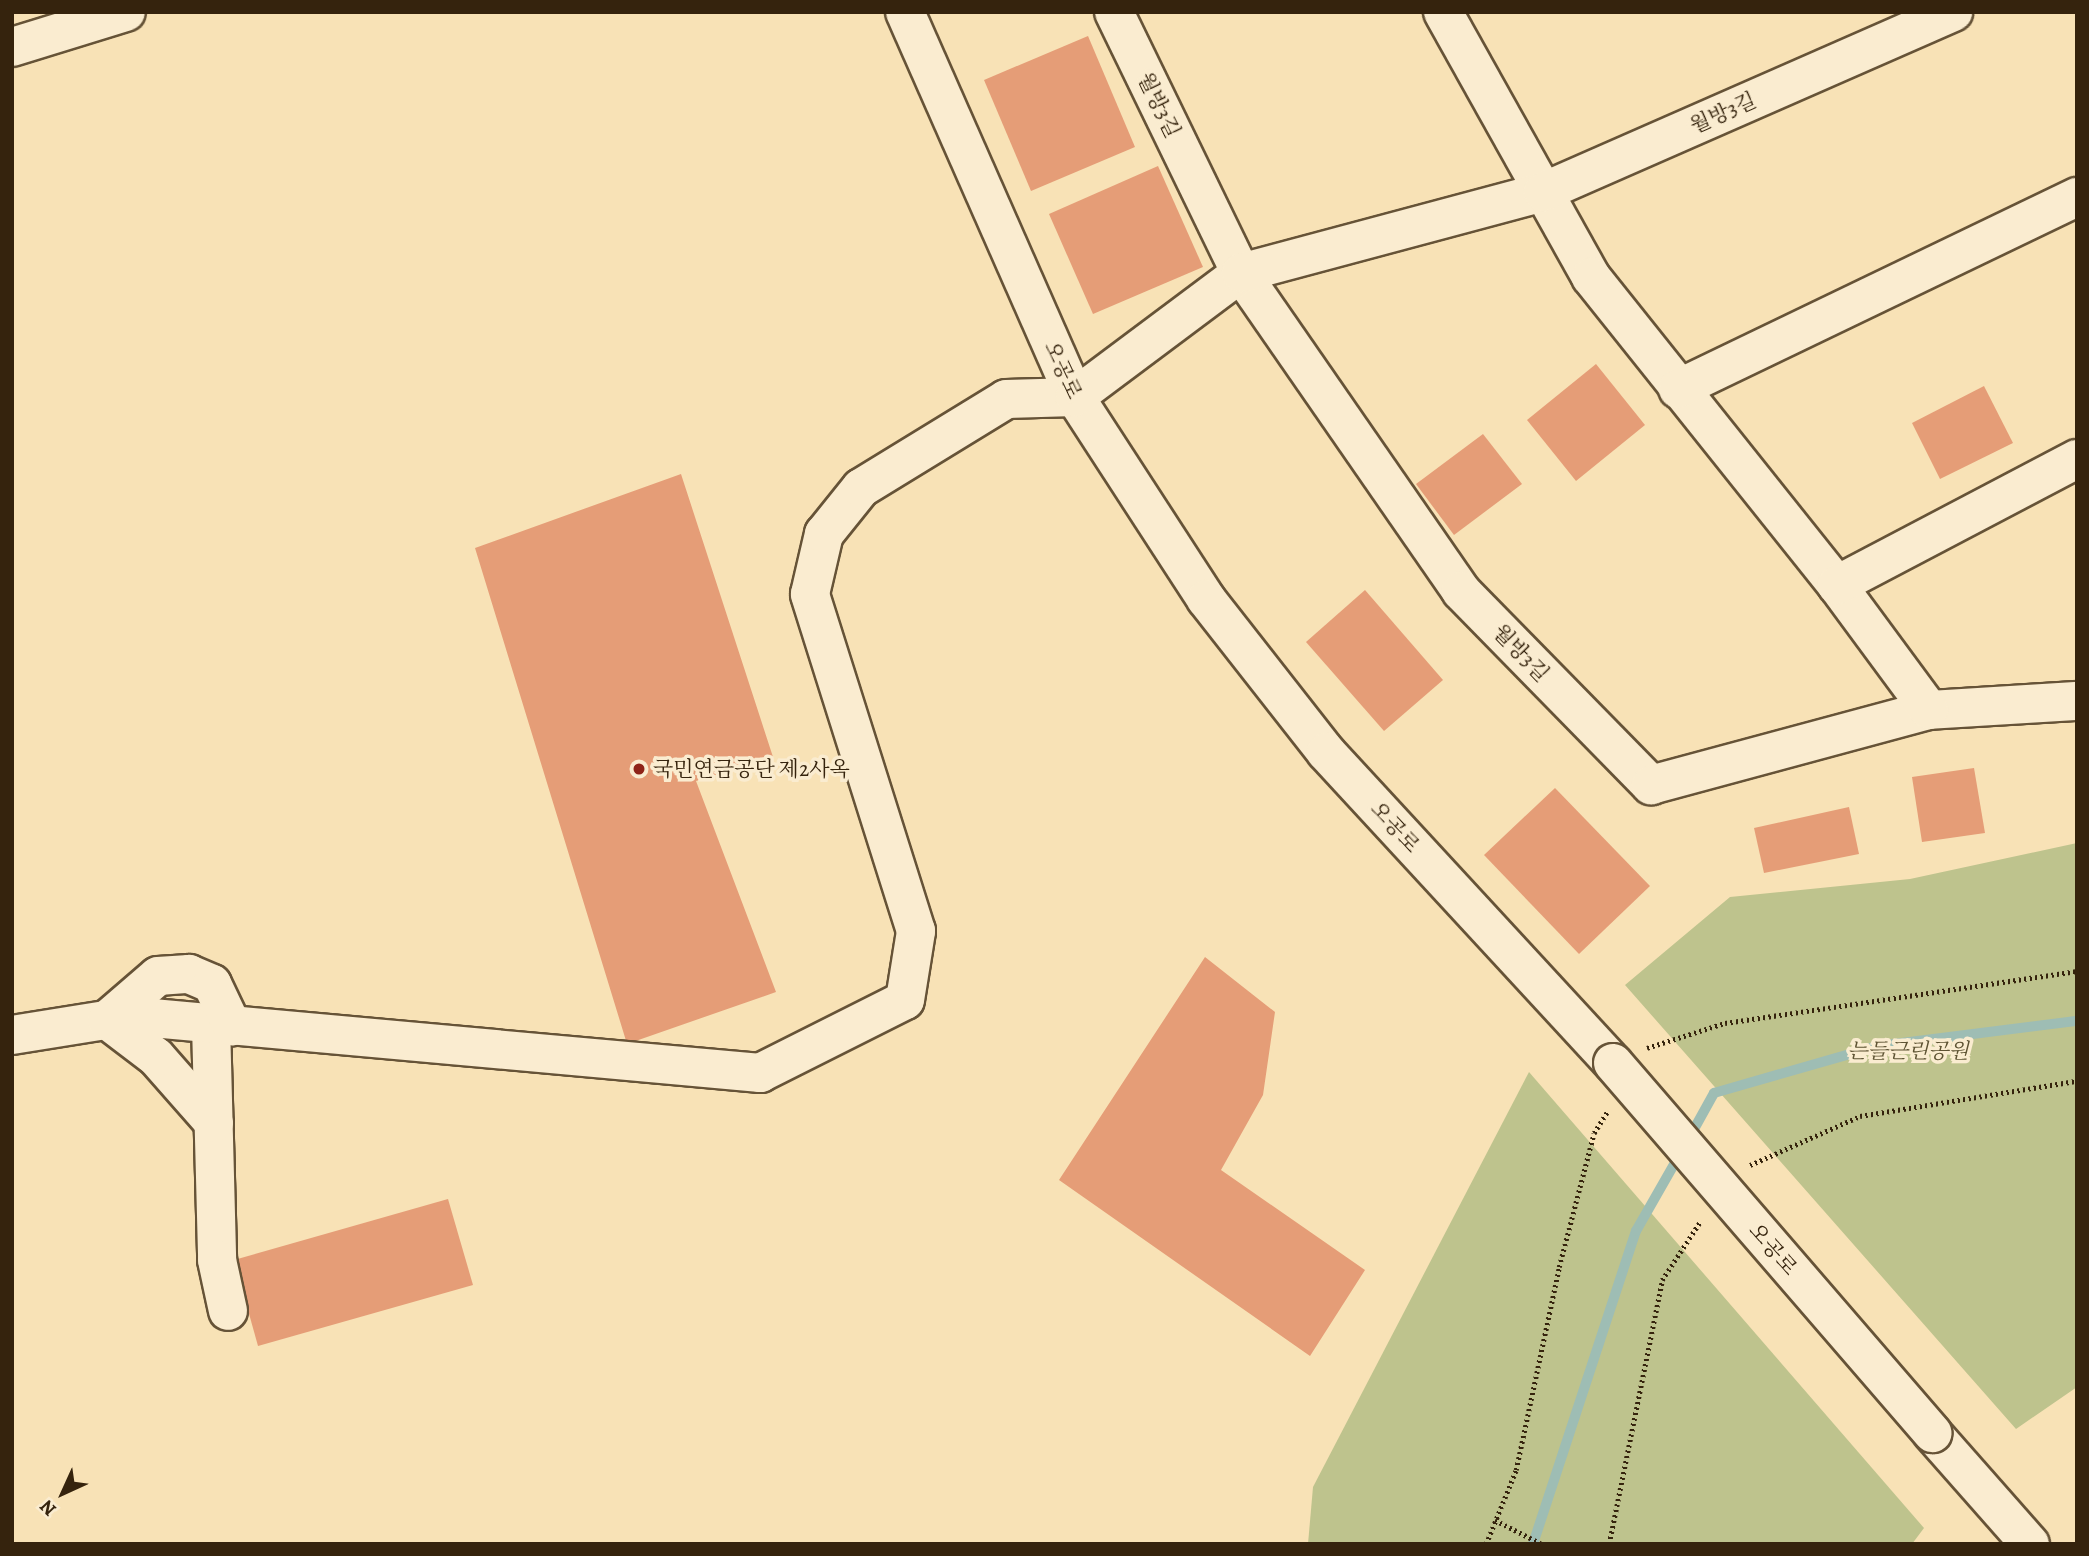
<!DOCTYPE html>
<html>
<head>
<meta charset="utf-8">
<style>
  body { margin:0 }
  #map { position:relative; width:2089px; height:1556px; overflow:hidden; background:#f8e2b6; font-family:Alegreya,"Noto Serif KR",serif }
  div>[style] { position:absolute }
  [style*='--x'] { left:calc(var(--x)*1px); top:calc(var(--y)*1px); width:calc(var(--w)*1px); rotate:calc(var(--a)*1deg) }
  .green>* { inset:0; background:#bec38d }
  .stream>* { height:10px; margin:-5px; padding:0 5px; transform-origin:5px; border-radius:5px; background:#9ebdb4 }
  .building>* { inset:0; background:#e59d77 }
  .path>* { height:4.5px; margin-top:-2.25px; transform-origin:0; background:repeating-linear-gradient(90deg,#35230d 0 2px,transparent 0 5.5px) }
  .roads { filter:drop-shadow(2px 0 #665337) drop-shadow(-2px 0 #665337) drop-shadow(0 2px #665337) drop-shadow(0 -2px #665337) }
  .minor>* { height:38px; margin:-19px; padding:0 19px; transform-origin:19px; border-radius:19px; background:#faecd0 }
  .bridges { filter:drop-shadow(2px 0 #665337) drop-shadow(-2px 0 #665337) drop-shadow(0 2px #665337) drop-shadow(0 -2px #665337) }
  .minor-bridge>* { height:38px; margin:-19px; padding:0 19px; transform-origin:19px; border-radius:19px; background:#faecd0 }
  .dots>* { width:19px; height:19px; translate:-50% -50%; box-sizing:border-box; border:4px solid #faecd0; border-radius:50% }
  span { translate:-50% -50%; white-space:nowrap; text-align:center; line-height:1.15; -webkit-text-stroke:7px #faecd0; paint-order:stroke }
  .street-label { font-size:21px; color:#35230d }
  .poi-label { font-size:21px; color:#35230d }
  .left { translate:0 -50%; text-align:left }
  .park-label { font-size:21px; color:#5e5333; font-style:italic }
  .frame { position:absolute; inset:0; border:14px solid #35230d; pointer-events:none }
  .north { position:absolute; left:28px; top:1458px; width:70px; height:70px; -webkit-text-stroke:5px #faecd0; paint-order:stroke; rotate:225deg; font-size:19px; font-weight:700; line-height:28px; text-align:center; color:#35230d }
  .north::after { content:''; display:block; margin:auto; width:24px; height:32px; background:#35230d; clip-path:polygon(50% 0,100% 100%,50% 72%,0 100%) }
</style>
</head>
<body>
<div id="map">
  <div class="green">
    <div style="clip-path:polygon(2077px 843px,2077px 1387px,2016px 1429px,1625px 985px,1730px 897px,1910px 879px)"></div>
    <div style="clip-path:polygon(1529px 1072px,1924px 1528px,1912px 1544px,1308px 1544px,1313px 1487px)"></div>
  </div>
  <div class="stream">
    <div style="--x:1688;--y:1140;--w:54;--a:-61"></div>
    <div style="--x:1714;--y:1093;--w:171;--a:-16"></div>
    <div style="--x:1878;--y:1046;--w:201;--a:-7.2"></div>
    <div style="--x:1533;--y:1544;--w:330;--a:-71.8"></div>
    <div style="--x:1636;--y:1231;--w:89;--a:-60.3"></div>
  </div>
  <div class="building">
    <div style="clip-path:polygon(1088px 36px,1135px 147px,1031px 191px,984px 80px)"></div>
    <div style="clip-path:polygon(1158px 166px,1203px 267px,1093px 314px,1049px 214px)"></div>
    <div style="clip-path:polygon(1596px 364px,1645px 425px,1576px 481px,1527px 420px)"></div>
    <div style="clip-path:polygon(1984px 386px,2013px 443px,1940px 479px,1912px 423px)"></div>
    <div style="clip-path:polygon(1483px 434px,1522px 484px,1454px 535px,1416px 484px)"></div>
    <div style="clip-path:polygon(681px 474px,773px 757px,696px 781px,776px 992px,627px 1044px,475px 548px)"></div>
    <div style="clip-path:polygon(1365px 590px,1443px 680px,1384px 731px,1306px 642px)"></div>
    <div style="clip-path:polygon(1974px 768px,1985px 833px,1922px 842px,1912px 777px)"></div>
    <div style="clip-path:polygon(1555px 788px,1650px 886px,1579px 954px,1484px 855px)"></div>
    <div style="clip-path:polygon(1849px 807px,1859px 854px,1764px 873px,1754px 828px)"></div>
    <div style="clip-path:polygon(1205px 957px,1275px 1012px,1263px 1095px,1221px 1170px,1365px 1270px,1310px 1356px,1059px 1180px)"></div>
    <div style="clip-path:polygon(448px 1199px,473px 1285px,258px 1346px,234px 1260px)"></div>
  </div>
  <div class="path">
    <div style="--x:1647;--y:1048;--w:82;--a:-17.8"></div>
    <div style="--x:1725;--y:1023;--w:356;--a:-8.4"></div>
    <div style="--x:1750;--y:1165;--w:120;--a:-24"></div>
    <div style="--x:1860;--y:1116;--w:220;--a:-9.2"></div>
    <div style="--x:1495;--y:1520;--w:53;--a:27.1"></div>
    <div style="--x:1486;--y:1544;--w:80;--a:-67.9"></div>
    <div style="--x:1516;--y:1470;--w:208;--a:-78"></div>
    <div style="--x:1559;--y:1267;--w:138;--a:-75.4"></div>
    <div style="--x:1594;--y:1133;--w:25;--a:-58"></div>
    <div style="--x:1609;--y:1544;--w:269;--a:-78.6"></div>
    <div style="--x:1662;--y:1280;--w:69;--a:-56.8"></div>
  </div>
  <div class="roads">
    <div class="minor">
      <div style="--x:905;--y:12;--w:421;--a:66.2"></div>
      <div style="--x:1075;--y:397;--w:241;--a:57"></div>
      <div style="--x:1206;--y:599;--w:194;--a:51.9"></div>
      <div style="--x:1326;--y:752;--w:423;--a:47.3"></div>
      <div style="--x:1114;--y:12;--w:290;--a:64.1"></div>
      <div style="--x:1241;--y:273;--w:387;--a:55.3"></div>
      <div style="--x:1461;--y:591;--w:272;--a:45.6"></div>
      <div style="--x:1651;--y:785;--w:288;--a:-15.1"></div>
      <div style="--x:1929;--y:710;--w:148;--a:-3.5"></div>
      <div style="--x:1443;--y:12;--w:304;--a:60.8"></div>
      <div style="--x:1591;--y:277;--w:394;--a:51.4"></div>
      <div style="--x:1837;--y:585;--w:155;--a:53.6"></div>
      <div style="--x:12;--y:47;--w:119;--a:-17.1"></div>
      <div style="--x:1678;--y:389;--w:443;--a:-25.7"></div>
      <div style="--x:1837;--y:585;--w:271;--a:-27.7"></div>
      <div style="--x:211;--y:1024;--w:236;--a:88.5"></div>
      <div style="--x:217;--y:1260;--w:52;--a:77.8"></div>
      <div style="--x:12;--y:1035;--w:120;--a:-9.1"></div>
      <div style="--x:130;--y:1016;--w:633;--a:5.17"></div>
      <div style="--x:760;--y:1073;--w:162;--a:-26.7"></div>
      <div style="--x:905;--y:1000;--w:70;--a:-80.9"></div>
      <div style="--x:916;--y:931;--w:353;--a:-107.5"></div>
      <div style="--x:810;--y:594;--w:62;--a:-76.9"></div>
      <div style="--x:824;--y:534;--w:59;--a:-51.2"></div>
      <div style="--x:861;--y:488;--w:170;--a:-31.5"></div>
      <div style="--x:1006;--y:399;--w:69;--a:-1.7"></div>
      <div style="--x:1075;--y:397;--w:207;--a:-36.8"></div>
      <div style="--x:1241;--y:273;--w:313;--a:-15"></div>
      <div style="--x:1543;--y:192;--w:448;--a:-23.7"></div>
      <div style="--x:214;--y:1123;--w:88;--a:-131.3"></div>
      <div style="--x:156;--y:1057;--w:61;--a:-142.9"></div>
      <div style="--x:107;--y:1020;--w:67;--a:-40.8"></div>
      <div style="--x:158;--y:976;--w:31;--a:-4"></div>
      <div style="--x:189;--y:974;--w:25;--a:23"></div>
      <div style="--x:212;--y:984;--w:47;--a:64.5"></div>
      <div style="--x:1932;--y:1433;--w:148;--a:48.6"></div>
    </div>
  </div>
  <div class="bridges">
    <div class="minor-bridge">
      <div style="--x:1613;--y:1063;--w:489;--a:49.2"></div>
    </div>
  </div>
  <div class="dots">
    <div style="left:639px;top:769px;background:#8f2418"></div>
  </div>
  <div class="street-label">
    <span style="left:1159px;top:105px;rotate:64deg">월방3길</span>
    <span style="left:1723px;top:113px;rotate:-24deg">월방3길</span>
    <span style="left:1063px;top:370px;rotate:65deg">오공로</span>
    <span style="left:1521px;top:653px;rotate:46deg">월방3길</span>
    <span style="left:1395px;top:827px;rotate:47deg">오공로</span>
    <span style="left:1773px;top:1249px;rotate:49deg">오공로</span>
  </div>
  <div class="poi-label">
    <span class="left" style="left:653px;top:769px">국민연금공단 제2사옥</span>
  </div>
  <div class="park-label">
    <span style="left:1908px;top:1051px">는들근린공원</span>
  </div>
  <div class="frame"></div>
  <div class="north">N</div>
</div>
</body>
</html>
